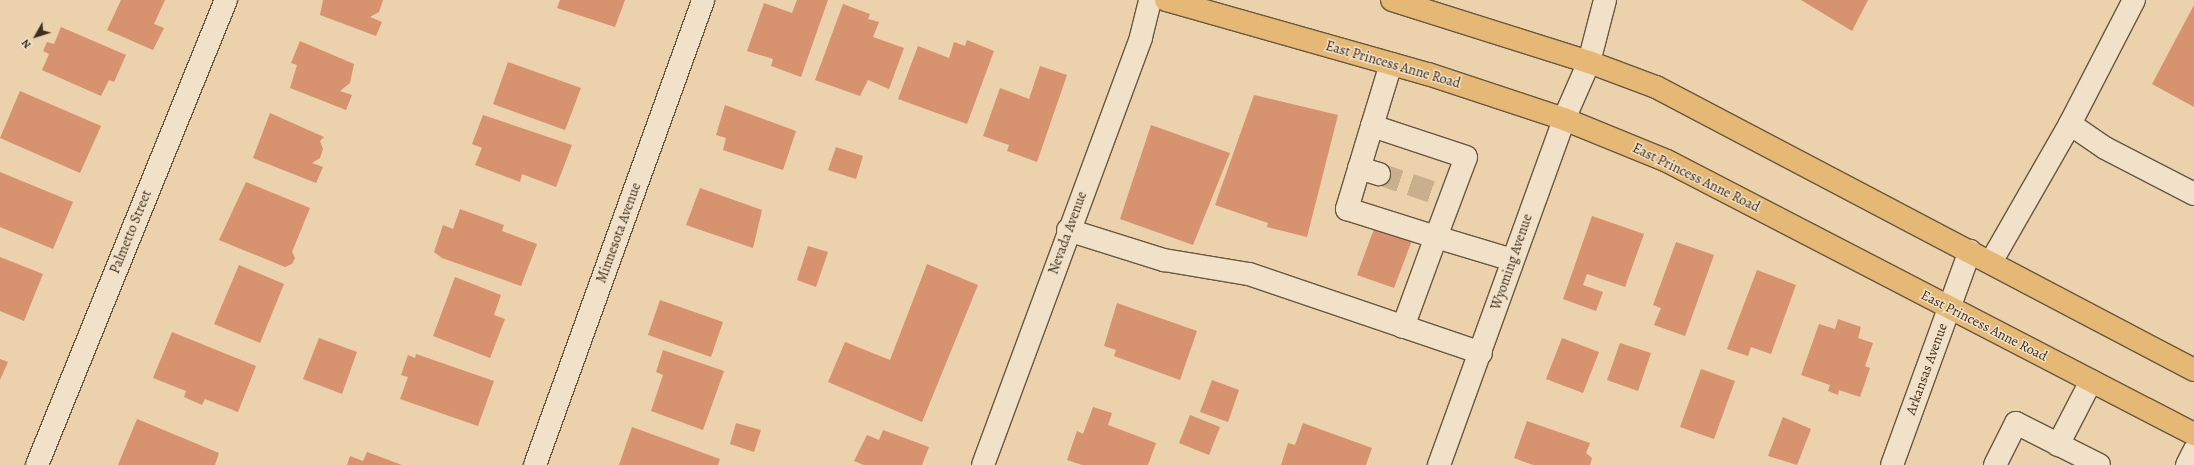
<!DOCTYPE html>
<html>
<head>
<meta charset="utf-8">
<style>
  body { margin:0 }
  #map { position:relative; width:2194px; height:465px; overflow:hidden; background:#ebd1ac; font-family:Alegreya,serif }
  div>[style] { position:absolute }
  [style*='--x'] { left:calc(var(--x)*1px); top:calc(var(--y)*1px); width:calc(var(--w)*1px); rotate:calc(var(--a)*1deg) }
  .building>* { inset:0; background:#d7926f }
  .minor-tunnel>* { height:22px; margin-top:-11px; transform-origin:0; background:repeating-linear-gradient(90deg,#c8b08f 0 22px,transparent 0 33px) }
  .roads { filter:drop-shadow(1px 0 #68573f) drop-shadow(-1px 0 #68573f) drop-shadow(0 1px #68573f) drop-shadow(0 -1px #68573f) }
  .minor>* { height:22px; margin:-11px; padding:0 11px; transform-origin:11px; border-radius:11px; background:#f2e1c9 }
  .major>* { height:22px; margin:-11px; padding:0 11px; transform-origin:11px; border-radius:11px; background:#e6b876 }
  span { translate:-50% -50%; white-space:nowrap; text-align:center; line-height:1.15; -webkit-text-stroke:3px #f2e1c9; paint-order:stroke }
  .street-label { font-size:14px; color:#3c2e1b }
  .north { position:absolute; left:16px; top:16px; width:40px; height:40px; -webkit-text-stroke:3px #f2e1c9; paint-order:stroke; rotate:231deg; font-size:11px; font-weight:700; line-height:16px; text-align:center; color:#3c2e1b }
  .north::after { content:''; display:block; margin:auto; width:14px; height:18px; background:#3c2e1b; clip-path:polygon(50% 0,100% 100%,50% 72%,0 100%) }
</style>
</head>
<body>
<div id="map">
  <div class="building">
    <div style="clip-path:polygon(121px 0,165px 0,154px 24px,164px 28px,153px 50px,107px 30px)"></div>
    <div style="clip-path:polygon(323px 0,383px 0,379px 12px,370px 17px,382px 22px,376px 36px,320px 15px)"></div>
    <div style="clip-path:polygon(560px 0,625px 0,615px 27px,557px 8px)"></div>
    <div style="clip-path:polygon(797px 0,828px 0,801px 77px,771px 66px,773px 59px,747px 51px,764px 3px,792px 13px)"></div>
    <div style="clip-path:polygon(1801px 0,1868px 0,1852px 31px)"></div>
    <div style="clip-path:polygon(843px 4px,870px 14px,868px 19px,879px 22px,873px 37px,904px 48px,889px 89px,868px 80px,860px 96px,815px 80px)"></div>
    <div style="clip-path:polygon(2194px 5px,2194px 107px,2152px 84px)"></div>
    <div style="clip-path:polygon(61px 27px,126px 55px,114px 82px,109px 80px,101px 96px,42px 70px,49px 54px,43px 51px,47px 42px,54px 44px)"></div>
    <div style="clip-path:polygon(967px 40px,994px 51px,967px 124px,898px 99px,918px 46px,949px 58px,954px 42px,965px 46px)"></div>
    <div style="clip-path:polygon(300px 41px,354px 64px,350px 83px,340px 91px,352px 95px,346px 110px,290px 88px,297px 65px,291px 63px)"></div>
    <div style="clip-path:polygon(508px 62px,581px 88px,565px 130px,493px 104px)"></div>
    <div style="clip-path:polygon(1040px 66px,1067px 75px,1037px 162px,1007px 151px,1009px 145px,983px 136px,1000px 88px,1029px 99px)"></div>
    <div style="clip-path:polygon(20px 91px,101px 126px,80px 173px,0 138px)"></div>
    <div style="clip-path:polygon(1254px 95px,1338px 115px,1307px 237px,1267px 227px,1268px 223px,1215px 205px)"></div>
    <div style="clip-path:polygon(725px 105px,796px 131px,783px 170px,723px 150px,726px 138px,716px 135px)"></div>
    <div style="clip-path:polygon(270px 113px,324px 137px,320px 141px,323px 149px,320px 158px,312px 163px,323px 167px,316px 183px,253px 158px)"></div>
    <div style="clip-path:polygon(483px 115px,572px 145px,556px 187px,522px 174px,520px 182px,475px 165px,482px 148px,472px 144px)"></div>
    <div style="clip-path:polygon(1151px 125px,1230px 153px,1193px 245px,1120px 219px)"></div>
    <div style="clip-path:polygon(836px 147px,863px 156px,856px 179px,828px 170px)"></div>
    <div style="clip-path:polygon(0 172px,73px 202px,53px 249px,0 227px)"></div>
    <div style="clip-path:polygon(246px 182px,310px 208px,292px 252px,295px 258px,292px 264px,285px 267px,219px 240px)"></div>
    <div style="clip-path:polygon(700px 188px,762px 210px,753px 248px,686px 225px)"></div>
    <div style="clip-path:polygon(460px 209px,504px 225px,502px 231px,537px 244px,521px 286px,442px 258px,434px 252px,443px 225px,453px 229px)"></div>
    <div style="clip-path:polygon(1592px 216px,1644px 234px,1625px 287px,1587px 274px,1583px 285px,1603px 292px,1596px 311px,1563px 299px)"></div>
    <div style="clip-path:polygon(1377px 221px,1414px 235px,1394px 288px,1357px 275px)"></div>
    <div style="clip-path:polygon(1676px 242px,1714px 255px,1685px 336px,1654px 325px,1661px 308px,1653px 305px)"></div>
    <div style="clip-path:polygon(808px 246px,828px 252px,816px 287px,797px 280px)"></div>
    <div style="clip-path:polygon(0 257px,43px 274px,24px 321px,0 311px)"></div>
    <div style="clip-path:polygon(927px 264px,978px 285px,922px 422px,828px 382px,845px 342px,890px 360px)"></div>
    <div style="clip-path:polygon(239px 265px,284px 284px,260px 343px,214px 324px)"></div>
    <div style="clip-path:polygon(1757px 270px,1796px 285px,1771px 354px,1751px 347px,1748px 356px,1727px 349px)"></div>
    <div style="clip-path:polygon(455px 277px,501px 295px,494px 315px,505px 319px,490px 358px,433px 336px)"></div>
    <div style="clip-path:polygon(660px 300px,723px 322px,711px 357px,648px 335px)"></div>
    <div style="clip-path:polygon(1117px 303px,1197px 331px,1180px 380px,1114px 356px,1116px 350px,1104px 346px)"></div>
    <div style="clip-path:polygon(1838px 319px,1861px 327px,1858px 338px,1873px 343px,1865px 366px,1870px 368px,1860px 397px,1839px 390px,1838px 395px,1828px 391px,1830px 385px,1801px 375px,1819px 324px,1835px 329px)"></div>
    <div style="clip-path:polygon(172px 332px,256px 366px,238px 412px,205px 399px,202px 405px,184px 397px,186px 391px,153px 378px)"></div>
    <div style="clip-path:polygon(319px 338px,357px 352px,342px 394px,303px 379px)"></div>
    <div style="clip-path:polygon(1562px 338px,1599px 352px,1583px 393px,1546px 379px)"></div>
    <div style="clip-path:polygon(1620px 343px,1651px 353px,1638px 391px,1607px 380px)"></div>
    <div style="clip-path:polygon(663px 350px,724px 371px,703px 430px,651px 411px,663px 375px,656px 372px)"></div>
    <div style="clip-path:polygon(416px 354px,494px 381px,478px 426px,400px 399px,408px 377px,401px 375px,408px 355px,415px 358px)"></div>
    <div style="clip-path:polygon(0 359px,8px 362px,0 380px)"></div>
    <div style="clip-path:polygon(1701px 369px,1735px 381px,1714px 439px,1680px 427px)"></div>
    <div style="clip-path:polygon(1212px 380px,1239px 390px,1228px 422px,1200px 412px)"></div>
    <div style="clip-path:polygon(1093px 407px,1112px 413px,1108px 425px,1156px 443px,1148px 465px,1082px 465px,1067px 460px,1077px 431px,1083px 434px)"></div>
    <div style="clip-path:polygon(1190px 415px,1220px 427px,1209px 455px,1179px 443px)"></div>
    <div style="clip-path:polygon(1783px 417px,1811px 429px,1797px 465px,1768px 456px)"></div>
    <div style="clip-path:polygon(137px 419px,219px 453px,215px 465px,118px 465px)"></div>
    <div style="clip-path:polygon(1527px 421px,1590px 443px,1586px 453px,1592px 458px,1590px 465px,1533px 465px,1514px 458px)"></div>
    <div style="clip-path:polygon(736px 423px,761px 430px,754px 452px,730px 444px)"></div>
    <div style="clip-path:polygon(1303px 423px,1372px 448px,1366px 465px,1281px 465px,1288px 443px,1295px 445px)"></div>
    <div style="clip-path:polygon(632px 427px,720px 459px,718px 465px,619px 465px)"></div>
    <div style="clip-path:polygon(883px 430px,929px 447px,922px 465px,864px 465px,854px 461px,867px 435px,879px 440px)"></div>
    <div style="clip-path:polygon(367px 452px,402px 465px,347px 465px,350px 456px,363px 461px)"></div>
  </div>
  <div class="minor-tunnel">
    <div style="--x:1379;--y:174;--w:69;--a:18.7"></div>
  </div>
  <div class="roads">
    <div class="minor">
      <div style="--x:2134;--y:0;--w:140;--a:117.3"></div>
      <div style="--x:2070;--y:124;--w:42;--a:34.4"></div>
      <div style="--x:2105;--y:148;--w:100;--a:27.3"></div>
      <div style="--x:1372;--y:126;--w:87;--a:106.8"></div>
      <div style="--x:1347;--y:209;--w:93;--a:17.5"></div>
      <div style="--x:1436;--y:237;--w:85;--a:-69.4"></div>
      <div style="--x:1466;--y:157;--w:99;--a:-161.7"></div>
      <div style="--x:1372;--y:126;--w:65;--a:-73"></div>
      <div style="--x:1359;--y:168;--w:21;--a:17"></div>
      <div style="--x:1068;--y:230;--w:101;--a:17.4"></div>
      <div style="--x:1164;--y:260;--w:86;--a:9.4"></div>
      <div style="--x:1249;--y:274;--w:245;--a:18.8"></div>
      <div style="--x:1991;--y:262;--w:159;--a:-60.2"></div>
      <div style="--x:1403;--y:327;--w:96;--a:-69.9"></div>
      <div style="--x:1436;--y:237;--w:79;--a:16.8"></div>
      <div style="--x:2058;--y:445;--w:72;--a:-62.7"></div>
      <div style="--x:37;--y:465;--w:502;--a:-67.88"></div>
      <div style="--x:535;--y:465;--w:494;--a:-70.1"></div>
      <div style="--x:983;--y:465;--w:456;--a:-69.7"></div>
      <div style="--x:1141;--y:37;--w:38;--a:-76"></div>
      <div style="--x:1439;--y:465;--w:368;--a:-70.1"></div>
      <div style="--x:1564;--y:119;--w:62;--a:-66.3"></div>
      <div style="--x:1589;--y:62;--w:64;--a:-75.5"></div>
      <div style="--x:1892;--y:465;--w:228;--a:-70"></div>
      <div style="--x:1995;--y:465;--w:47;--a:-63.4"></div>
      <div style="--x:2016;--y:423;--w:93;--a:26.8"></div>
      <div style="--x:2187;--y:465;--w:16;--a:-63"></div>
    </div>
    <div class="major">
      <div style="--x:1166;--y:0;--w:272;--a:15.8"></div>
      <div style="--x:1428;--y:74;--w:143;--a:18.3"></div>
      <div style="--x:1564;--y:119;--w:111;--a:22.2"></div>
      <div style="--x:1667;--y:161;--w:594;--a:27.39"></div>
      <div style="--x:1392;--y:0;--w:207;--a:17.5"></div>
      <div style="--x:1589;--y:62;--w:72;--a:20.5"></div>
      <div style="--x:1656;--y:87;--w:608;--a:27.75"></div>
    </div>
  </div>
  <div class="street-label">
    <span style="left:1393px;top:65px;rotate:16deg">East Princess Anne Road</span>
    <span style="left:1696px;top:178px;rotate:26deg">East Princess Anne Road</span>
    <span style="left:131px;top:232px;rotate:-68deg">Palmetto Street</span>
    <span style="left:619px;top:233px;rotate:-70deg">Minnesota Avenue</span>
    <span style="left:1068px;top:233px;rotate:-70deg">Nevada Avenue</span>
    <span style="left:1512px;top:262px;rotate:-71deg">Wyoming Avenue</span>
    <span style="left:1984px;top:326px;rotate:27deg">East Princess Anne Road</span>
    <span style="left:1927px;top:369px;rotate:-70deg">Arkansas Avenue</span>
  </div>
  <div class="north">N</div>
</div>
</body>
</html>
